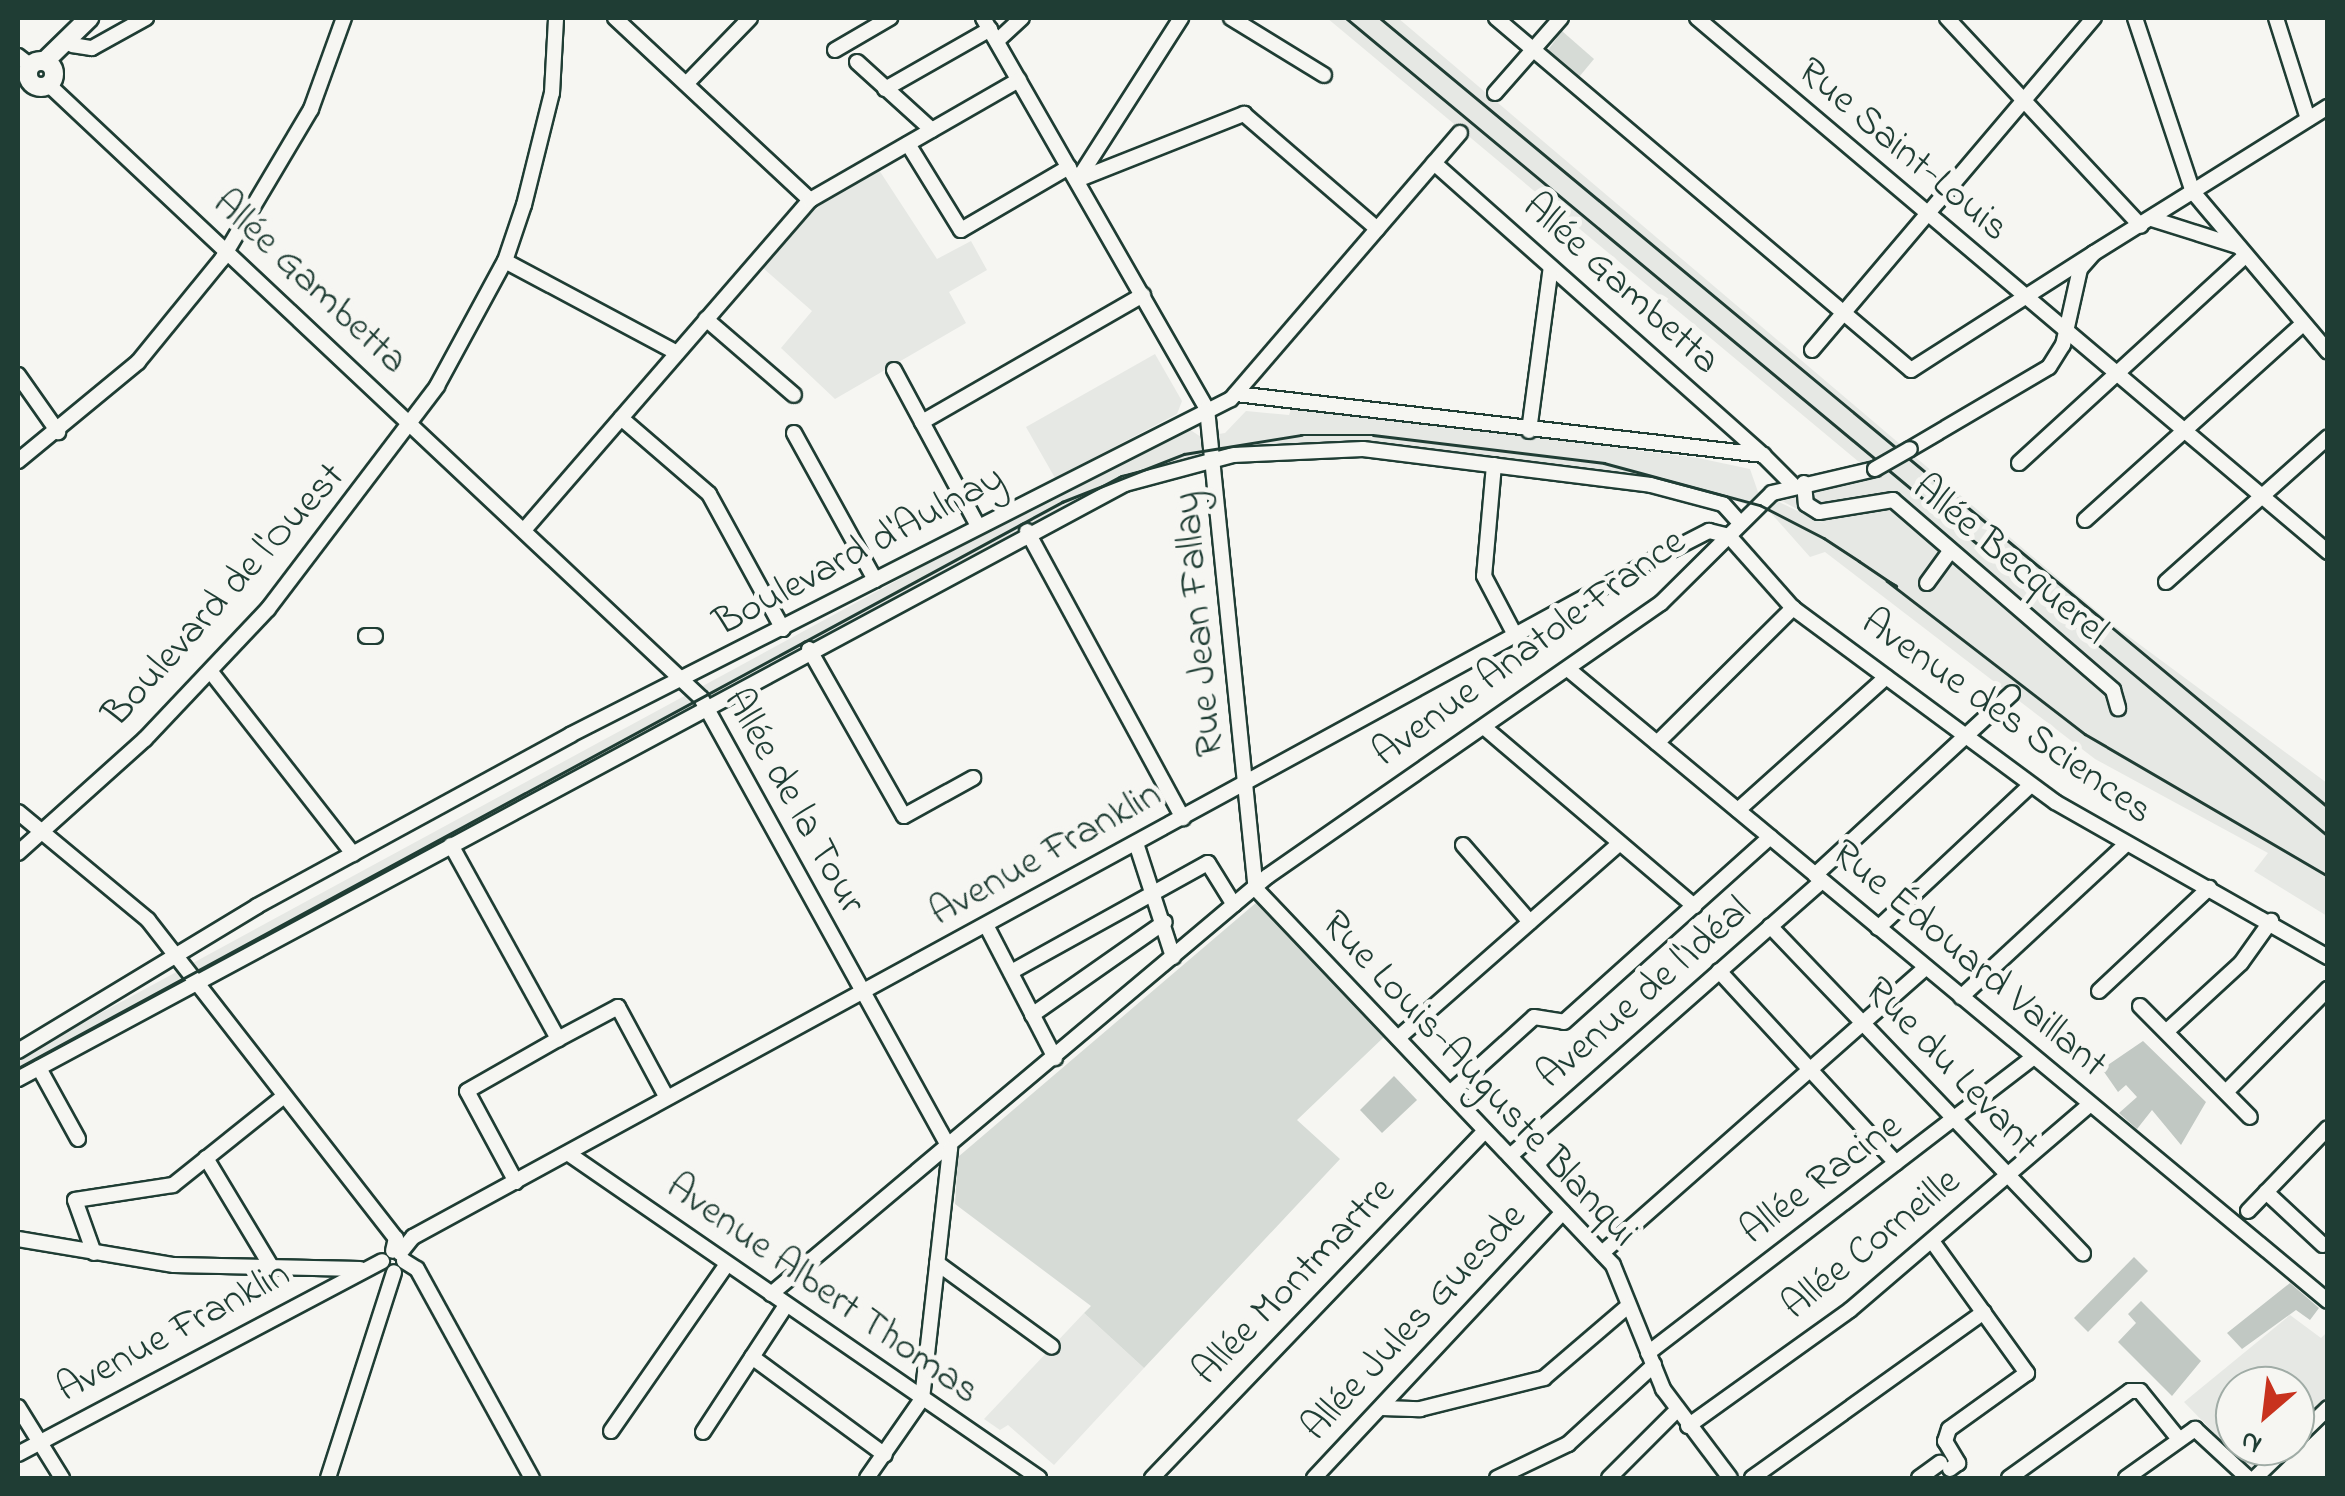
<!DOCTYPE html>
<html>
<head>
<meta charset="utf-8">
<style>
  body { margin:0 }
  #map { position:relative; width:2345px; height:1496px; overflow:hidden; background:#f6f6f2; font-family:"Indie Flower",sans-serif }
  div>[style] { position:absolute }
  [style*='--x'] { left:calc(var(--x)*1px); top:calc(var(--y)*1px); width:calc(var(--w)*1px); rotate:calc(var(--a)*1deg) }
  .built>* { inset:0; background:#e6e8e4 }
  .green>* { inset:0; background:#d6dbd6 }
  .building>* { inset:0; background:#c1c8c3 }
  .roads { filter:drop-shadow(2px 0 #1f3d34) drop-shadow(-2px 0 #1f3d34) drop-shadow(0 2px #1f3d34) drop-shadow(0 -2px #1f3d34) }
  .minor>* { height:14px; margin:-7px; padding:0 7px; transform-origin:7px; border-radius:7px; background:#f6f6f2 }
  .major>* { height:18px; margin:-9px; padding:0 9px; transform-origin:9px; border-radius:9px; background:#f6f6f2 }
  .major>.ring { margin:-9px; padding:0; box-sizing:content-box; background:none; border:18px solid #f6f6f2; border-radius:50% }
  .tram>* { height:2.5px; margin:-1.25px; padding:0 1.25px; transform-origin:1.25px; border-radius:1.25px; background:#1f3d34 }
  .rail>* { height:2.5px; margin:-1.25px; padding:0 1.25px; transform-origin:1.25px; border-radius:1.25px; background:#1f3d34 }
  .bridges { filter:drop-shadow(2px 0 #1f3d34) drop-shadow(-2px 0 #1f3d34) drop-shadow(0 2px #1f3d34) drop-shadow(0 -2px #1f3d34) }
  .minor-bridge>* { height:14px; margin:-7px; padding:0 7px; transform-origin:7px; border-radius:7px; background:#f6f6f2 }
  span { translate:-50% -50%; white-space:nowrap; text-align:center; line-height:1.15; -webkit-text-stroke:10px #f6f6f2; paint-order:stroke }
  .street-label { font-size:40px; color:#1f3d34 }
  .frame { position:absolute; inset:0; border:20px solid #1f3d34; pointer-events:none }
  .north { position:absolute; left:2215px; top:1366px; width:100px; height:100px; box-sizing:border-box; background:#f6f6f2; border:2px solid #a0aca6; border-radius:50%; rotate:208deg; font-size:28px; font-weight:700; line-height:40px; text-align:center; color:#1f3d34 }
  .north::after { content:''; display:block; margin:auto; width:35px; height:45px; background:#c8321e; clip-path:polygon(50% 0,100% 100%,50% 72%,0 100%) }
</style>
</head>
<body>
<div id="map">
  <div class="built">
    <div style="clip-path:polygon(1327px 18px,1398px 18px,2112px 624px,2327px 783px,2327px 916px,2254px 871px,2268px 853px,2095px 759px,1825px 552px,1810px 557px,1770px 512px,1662px 477px,1291px 444px,1237px 452px,1066px 505px,18px 1075px,18px 1058px,1183px 425px,1201px 437px,1225px 433px,1246px 411px,1289px 415px,1292px 406px,1698px 458px,1750px 469px,1758px 492px,1829px 526px,1782px 501px,1877px 477px)"></div>
    <div style="clip-path:polygon(879px 170px,937px 259px,971px 241px,987px 270px,949px 292px,966px 323px,835px 399px,781px 348px,812px 311px,763px 268px,816px 206px)"></div>
    <div style="clip-path:polygon(1155px 354px,1182px 401px,1177px 414px,1055px 478px,1026px 427px)"></div>
    <div style="clip-path:polygon(1084px 1313px,1144px 1368px,1054px 1465px,1008px 1425px,1000px 1430px,984px 1419px)"></div>
    <div style="clip-path:polygon(2290px 1315px,2321px 1338px,2327px 1332px,2327px 1398px,2295px 1429px,2295px 1386px,2235px 1386px,2235px 1446px,2277px 1446px,2249px 1469px,2184px 1402px)"></div>
  </div>
  <div class="green">
    <div style="clip-path:polygon(1562px 31px,1594px 59px,1579px 77px,1548px 50px)"></div>
    <div style="clip-path:polygon(1257px 902px,1385px 1036px,1297px 1120px,1340px 1159px,1144px 1368px,1084px 1313px,1091px 1306px,955px 1204px,958px 1157px)"></div>
  </div>
  <div class="building">
    <div style="clip-path:polygon(2143px 1041px,2206px 1102px,2181px 1145px,2152px 1110px,2137px 1129px,2119px 1113px,2137px 1097px,2126px 1085px,2118px 1092px,2102px 1069px)"></div>
    <div style="clip-path:polygon(1394px 1076px,1417px 1100px,1382px 1133px,1360px 1110px)"></div>
    <div style="clip-path:polygon(2134px 1257px,2148px 1271px,2088px 1332px,2074px 1318px)"></div>
    <div style="clip-path:polygon(2290px 1283px,2319px 1308px,2310px 1320px,2296px 1310px,2242px 1349px,2227px 1333px)"></div>
    <div style="clip-path:polygon(2141px 1301px,2201px 1361px,2172px 1396px,2118px 1342px,2136px 1323px,2128px 1314px)"></div>
  </div>
  <div class="roads">
    <div class="minor">
      <div style="--x:615;--y:18;--w:267;--a:43"></div>
      <div style="--x:983;--y:18;--w:451;--a:60.2"></div>
      <div style="--x:1207;--y:409;--w:482;--a:84.2"></div>
      <div style="--x:1231;--y:18;--w:109;--a:31.5"></div>
      <div style="--x:1496;--y:18;--w:544;--a:40.3"></div>
      <div style="--x:1911;--y:370;--w:217;--a:-32.6"></div>
      <div style="--x:1697;--y:18;--w:827;--a:40.24"></div>
      <div style="--x:1947;--y:18;--w:284;--a:47"></div>
      <div style="--x:2135;--y:18;--w:183;--a:71.6"></div>
      <div style="--x:2193;--y:192;--w:209;--a:49.8"></div>
      <div style="--x:2276;--y:18;--w:106;--a:72.4"></div>
      <div style="--x:997;--y:41;--w:34;--a:-43"></div>
      <div style="--x:72;--y:45;--w:20;--a:9"></div>
      <div style="--x:92;--y:48;--w:62;--a:-29.1"></div>
      <div style="--x:835;--y:50;--w:64;--a:-30.2"></div>
      <div style="--x:18;--y:56;--w:16;--a:38"></div>
      <div style="--x:857;--y:62;--w:101;--a:42.2"></div>
      <div style="--x:688;--y:82;--w:89;--a:-45.9"></div>
      <div style="--x:49;--y:85;--w:895;--a:43.23"></div>
      <div style="--x:701;--y:698;--w:515;--a:61.1"></div>
      <div style="--x:885;--y:89;--w:121;--a:-29.7"></div>
      <div style="--x:1495;--y:93;--w:100;--a:-48.7"></div>
      <div style="--x:908;--y:144;--w:101;--a:58.4"></div>
      <div style="--x:961;--y:230;--w:125;--a:-30.3"></div>
      <div style="--x:1434;--y:163;--w:440;--a:41.6"></div>
      <div style="--x:1080;--y:176;--w:188;--a:-57.4"></div>
      <div style="--x:1077;--y:180;--w:180;--a:-21.6"></div>
      <div style="--x:1244;--y:114;--w:176;--a:40.8"></div>
      <div style="--x:2152;--y:219;--w:89;--a:17.6"></div>
      <div style="--x:505;--y:261;--w:195;--a:28.1"></div>
      <div style="--x:706;--y:319;--w:116;--a:40.8"></div>
      <div style="--x:1812;--y:350;--w:436;--a:-49.7"></div>
      <div style="--x:894;--y:370;--w:59;--a:61.7"></div>
      <div style="--x:18;--y:375;--w:70;--a:54.9"></div>
      <div style="--x:1236;--y:394;--w:531;--a:6.6"></div>
      <div style="--x:1763;--y:455;--w:41;--a:45"></div>
      <div style="--x:621;--y:418;--w:116;--a:40.8"></div>
      <div style="--x:709;--y:494;--w:154;--a:61.3"></div>
      <div style="--x:1529;--y:431;--w:165;--a:-82.4"></div>
      <div style="--x:794;--y:433;--w:168;--a:61.1"></div>
      <div style="--x:1910;--y:449;--w:161;--a:-30.5"></div>
      <div style="--x:2049;--y:367;--w:26;--a:-58"></div>
      <div style="--x:2063;--y:345;--w:78;--a:-77.4"></div>
      <div style="--x:2080;--y:269;--w:21;--a:-49"></div>
      <div style="--x:2094;--y:253;--w:276;--a:-32"></div>
      <div style="--x:18;--y:461;--w:156;--a:-39.5"></div>
      <div style="--x:138;--y:362;--w:133;--a:-50.8"></div>
      <div style="--x:222;--y:259;--w:174;--a:-59.3"></div>
      <div style="--x:311;--y:109;--w:97;--a:-70.1"></div>
      <div style="--x:2019;--y:463;--w:306;--a:-42.5"></div>
      <div style="--x:1494;--y:465;--w:111;--a:95.1"></div>
      <div style="--x:1484;--y:576;--w:69;--a:62.3"></div>
      <div style="--x:1804;--y:483;--w:21;--a:85"></div>
      <div style="--x:1806;--y:504;--w:15;--a:32"></div>
      <div style="--x:1819;--y:512;--w:75;--a:-9.2"></div>
      <div style="--x:1893;--y:500;--w:291;--a:40.8"></div>
      <div style="--x:2113;--y:690;--w:19;--a:74"></div>
      <div style="--x:2085;--y:520;--w:293;--a:-42"></div>
      <div style="--x:978;--y:526;--w:118;--a:-118.3"></div>
      <div style="--x:922;--y:422;--w:255;--a:-29.9"></div>
      <div style="--x:525;--y:529;--w:435;--a:-49.1"></div>
      <div style="--x:810;--y:200;--w:241;--a:-29.9"></div>
      <div style="--x:1027;--y:531;--w:327;--a:61.5"></div>
      <div style="--x:1729;--y:536;--w:96;--a:48.4"></div>
      <div style="--x:1793;--y:608;--w:326;--a:36.5"></div>
      <div style="--x:2055;--y:802;--w:314;--a:29.6"></div>
      <div style="--x:2166;--y:582;--w:217;--a:-41.8"></div>
      <div style="--x:1927;--y:583;--w:36;--a:-54"></div>
      <div style="--x:366;--y:636;--w:9;--a:0"></div>
      <div style="--x:809;--y:649;--w:192;--a:60.4"></div>
      <div style="--x:904;--y:816;--w:79;--a:-28.8"></div>
      <div style="--x:1568;--y:669;--w:988;--a:39.75"></div>
      <div style="--x:211;--y:672;--w:231;--a:52"></div>
      <div style="--x:1485;--y:728;--w:275;--a:40.4"></div>
      <div style="--x:1657;--y:743;--w:192;--a:-44.8"></div>
      <div style="--x:1738;--y:810;--w:199;--a:-41.9"></div>
      <div style="--x:18;--y:812;--w:169;--a:39.7"></div>
      <div style="--x:148;--y:920;--w:403;--a:52.1"></div>
      <div style="--x:396;--y:1238;--w:13;--a:103"></div>
      <div style="--x:1136;--y:843;--w:120;--a:72"></div>
      <div style="--x:451;--y:845;--w:222;--a:61.1"></div>
      <div style="--x:1463;--y:845;--w:102;--a:49"></div>
      <div style="--x:18;--y:853;--w:171;--a:-41.9"></div>
      <div style="--x:145;--y:739;--w:179;--a:-46.6"></div>
      <div style="--x:268;--y:609;--w:280;--a:-52.8"></div>
      <div style="--x:437;--y:386;--w:142;--a:-61.5"></div>
      <div style="--x:505;--y:261;--w:59;--a:-71.3"></div>
      <div style="--x:524;--y:205;--w:115;--a:-76"></div>
      <div style="--x:552;--y:93;--w:75;--a:-86.9"></div>
      <div style="--x:1815;--y:875;--w:268;--a:-42.7"></div>
      <div style="--x:1256;--y:889;--w:518;--a:46.48"></div>
      <div style="--x:1613;--y:1265;--w:134;--a:68"></div>
      <div style="--x:1663;--y:1389;--w:111;--a:53"></div>
      <div style="--x:986;--y:925;--w:150;--a:62.6"></div>
      <div style="--x:1770;--y:926;--w:453;--a:46.3"></div>
      <div style="--x:1878;--y:928;--w:209;--a:-43.1"></div>
      <div style="--x:1719;--y:971;--w:261;--a:47.3"></div>
      <div style="--x:1011;--y:972;--w:225;--a:-29"></div>
      <div style="--x:1208;--y:863;--w:49;--a:58.2"></div>
      <div style="--x:2099;--y:991;--w:151;--a:-43.1"></div>
      <div style="--x:1961;--y:997;--w:225;--a:-42.8"></div>
      <div style="--x:2140;--y:1006;--w:156;--a:45.3"></div>
      <div style="--x:1032;--y:1015;--w:162;--a:-35"></div>
      <div style="--x:2167;--y:1031;--w:100;--a:-42.6"></div>
      <div style="--x:2241;--y:963;--w:52;--a:-54.5"></div>
      <div style="--x:1398;--y:1038;--w:295;--a:-41.3"></div>
      <div style="--x:18;--y:1051;--w:280;--a:-31.2"></div>
      <div style="--x:257;--y:906;--w:357;--a:-28.6"></div>
      <div style="--x:570;--y:735;--w:741;--a:-26.95"></div>
      <div style="--x:1231;--y:399;--w:351;--a:-49.3"></div>
      <div style="--x:39;--y:1068;--w:81;--a:61.2"></div>
      <div style="--x:18;--y:1079;--w:1257;--a:-28.26"></div>
      <div style="--x:1125;--y:484;--w:112;--a:-15"></div>
      <div style="--x:1233;--y:455;--w:130;--a:-2.6"></div>
      <div style="--x:1363;--y:449;--w:290;--a:7.1"></div>
      <div style="--x:1651;--y:485;--w:74;--a:14.8"></div>
      <div style="--x:1723;--y:504;--w:25;--a:48"></div>
      <div style="--x:2229;--y:1089;--w:141;--a:-45.3"></div>
      <div style="--x:1450;--y:1093;--w:113;--a:-42.1"></div>
      <div style="--x:1534;--y:1017;--w:30;--a:9"></div>
      <div style="--x:1564;--y:1022;--w:277;--a:-41.9"></div>
      <div style="--x:569;--y:1154;--w:571;--a:34.58"></div>
      <div style="--x:1510;--y:1156;--w:416;--a:-41.4"></div>
      <div style="--x:206;--y:1158;--w:128;--a:59"></div>
      <div style="--x:516;--y:1182;--w:103;--a:-118.3"></div>
      <div style="--x:467;--y:1091;--w:105;--a:-29.7"></div>
      <div style="--x:558;--y:1039;--w:68;--a:-28.1"></div>
      <div style="--x:618;--y:1007;--w:103;--a:61.7"></div>
      <div style="--x:2266;--y:1192;--w:78;--a:42.9"></div>
      <div style="--x:2248;--y:1211;--w:115;--a:-46.1"></div>
      <div style="--x:18;--y:1239;--w:158;--a:9.5"></div>
      <div style="--x:174;--y:1265;--w:186;--a:1.2"></div>
      <div style="--x:1932;--y:1241;--w:163;--a:54.3"></div>
      <div style="--x:2027;--y:1373;--w:96;--a:144.3"></div>
      <div style="--x:1949;--y:1429;--w:13;--a:108"></div>
      <div style="--x:1945;--y:1441;--w:26;--a:59"></div>
      <div style="--x:1958;--y:1463;--w:10;--a:143"></div>
      <div style="--x:94;--y:1253;--w:56;--a:-109.7"></div>
      <div style="--x:75;--y:1200;--w:99;--a:-8.7"></div>
      <div style="--x:173;--y:1185;--w:142;--a:-38.7"></div>
      <div style="--x:400;--y:1253;--w:21;--a:-51"></div>
      <div style="--x:413;--y:1237;--w:1423;--a:-28.64"></div>
      <div style="--x:1662;--y:555;--w:53;--a:-27.1"></div>
      <div style="--x:1709;--y:531;--w:21;--a:14"></div>
      <div style="--x:1602;--y:1253;--w:432;--a:-41.4"></div>
      <div style="--x:404;--y:1261;--w:15;--a:32"></div>
      <div style="--x:417;--y:1269;--w:239;--a:61.2"></div>
      <div style="--x:937;--y:1263;--w:142;--a:36.1"></div>
      <div style="--x:771;--y:1294;--w:649;--a:-40.07"></div>
      <div style="--x:1268;--y:876;--w:479;--a:-34.8"></div>
      <div style="--x:1661;--y:603;--w:156;--a:-44.7"></div>
      <div style="--x:1772;--y:493;--w:106;--a:-13.1"></div>
      <div style="--x:1648;--y:1353;--w:486;--a:-37.5"></div>
      <div style="--x:752;--y:1357;--w:165;--a:36.4"></div>
      <div style="--x:18;--y:1407;--w:84;--a:58.2"></div>
      <div style="--x:1382;--y:1408;--w:38;--a:2"></div>
      <div style="--x:1420;--y:1409;--w:128;--a:-14"></div>
      <div style="--x:1544;--y:1378;--w:111;--a:-40.6"></div>
      <div style="--x:1688;--y:1426;--w:199;--a:-35.6"></div>
      <div style="--x:1850;--y:1310;--w:316;--a:-40.6"></div>
      <div style="--x:611;--y:1431;--w:203;--a:-55.2"></div>
      <div style="--x:703;--y:1432;--w:152;--a:-56.8"></div>
      <div style="--x:2295;--y:1440;--w:46;--a:-44.1"></div>
      <div style="--x:18;--y:1454;--w:412;--a:-27.9"></div>
      <div style="--x:328;--y:1478;--w:216;--a:-72.2"></div>
      <div style="--x:867;--y:1478;--w:96;--a:-55.2"></div>
      <div style="--x:922;--y:1399;--w:252;--a:-83.6"></div>
      <div style="--x:1152;--y:1478;--w:481;--a:-46.2"></div>
      <div style="--x:1314;--y:1478;--w:364;--a:-46.9"></div>
      <div style="--x:1497;--y:1478;--w:79;--a:-25.6"></div>
      <div style="--x:1568;--y:1444;--w:117;--a:-42.6"></div>
      <div style="--x:1609;--y:1478;--w:96;--a:-45"></div>
      <div style="--x:1752;--y:1478;--w:285;--a:-35.6"></div>
      <div style="--x:1919;--y:1478;--w:26;--a:-36"></div>
      <div style="--x:2009;--y:1478;--w:149;--a:-35.7"></div>
      <div style="--x:2130;--y:1391;--w:10;--a:0"></div>
      <div style="--x:2140;--y:1391;--w:60;--a:51"></div>
      <div style="--x:2126;--y:1478;--w:85;--a:-35.4"></div>
      <div style="--x:2195;--y:1429;--w:72;--a:42.8"></div>
      <div style="--x:2255;--y:1478;--w:46;--a:-44.1"></div>
    </div>
    <div class="major">
      <div style="--x:45;--y:61;--w:62;--a:-44.3"></div>
      <div class="ring" style="left:28px;top:61px;width:8px;height:8px"></div>
    </div>
  </div>
  <div class="tram">
    <div style="--x:18;--y:1068;--w:1188;--a:-28.46"></div>
    <div style="--x:1062;--y:502;--w:131;--a:-21.5"></div>
    <div style="--x:1184;--y:454;--w:119;--a:-9.2"></div>
    <div style="--x:1301;--y:435;--w:72;--a:0"></div>
    <div style="--x:1373;--y:435;--w:233;--a:6.9"></div>
    <div style="--x:1604;--y:463;--w:162;--a:15.1"></div>
    <div style="--x:1760;--y:505;--w:72;--a:27.3"></div>
    <div style="--x:1824;--y:538;--w:42;--a:33.3"></div>
    <div style="--x:1859;--y:561;--w:45;--a:34"></div>
    <div style="--x:1896;--y:586;--w:10;--a:-151"></div>
    <div style="--x:1887;--y:581;--w:250;--a:37.7"></div>
    <div style="--x:2085;--y:734;--w:281;--a:30.3"></div>
  </div>
  <div class="rail">
    <div style="--x:1346;--y:18;--w:1278;--a:39.79"></div>
    <div style="--x:1380;--y:18;--w:1233;--a:39.77"></div>
  </div>
  <div class="bridges">
    <div class="minor-bridge">
      <div style="--x:1875;--y:469;--w:40;--a:-29.7"></div>
    </div>
  </div>
  <div class="street-label">
    <span style="left:1902px;top:151px;rotate:40deg">Rue Saint-Louis</span>
    <span style="left:309px;top:283px;rotate:43deg">Allée Gambetta</span>
    <span style="left:1620px;top:285px;rotate:42deg">Allée Gambetta</span>
    <span style="left:860px;top:552px;rotate:-28deg">Boulevard d'Aulnay</span>
    <span style="left:2009px;top:561px;rotate:40deg">Allée Becquerel</span>
    <span style="left:225px;top:596px;rotate:-48deg">Boulevard de l'Ouest</span>
    <span style="left:1200px;top:624px;rotate:-95deg">Rue Jean Fallay</span>
    <span style="left:1530px;top:649px;rotate:-36deg">Avenue Anatole France</span>
    <span style="left:2006px;top:718px;rotate:35deg">Avenue des Sciences</span>
    <span style="left:793px;top:802px;rotate:61deg">Allée de la Tour</span>
    <span style="left:1046px;top:855px;rotate:-29deg">Avenue Franklin</span>
    <span style="left:1968px;top:960px;rotate:40deg">Rue Édouard Vaillant</span>
    <span style="left:1645px;top:994px;rotate:-41deg">Avenue de l'Idéal</span>
    <span style="left:1950px;top:1068px;rotate:46deg">Rue du Levant</span>
    <span style="left:1478px;top:1080px;rotate:47deg">Rue Louis-Auguste Blanqui</span>
    <span style="left:1822px;top:1180px;rotate:-37deg">Allée Racine</span>
    <span style="left:1872px;top:1245px;rotate:-39deg">Allée Corneille</span>
    <span style="left:1295px;top:1282px;rotate:-46deg">Allée Montmartre</span>
    <span style="left:822px;top:1290px;rotate:35deg">Avenue Albert Thomas</span>
    <span style="left:1415px;top:1323px;rotate:-47deg">Allée Jules Guesde</span>
    <span style="left:174px;top:1333px;rotate:-28deg">Avenue Franklin</span>
  </div>
  <div class="frame"></div>
  <div class="north">N</div>
</div>
</body>
</html>
